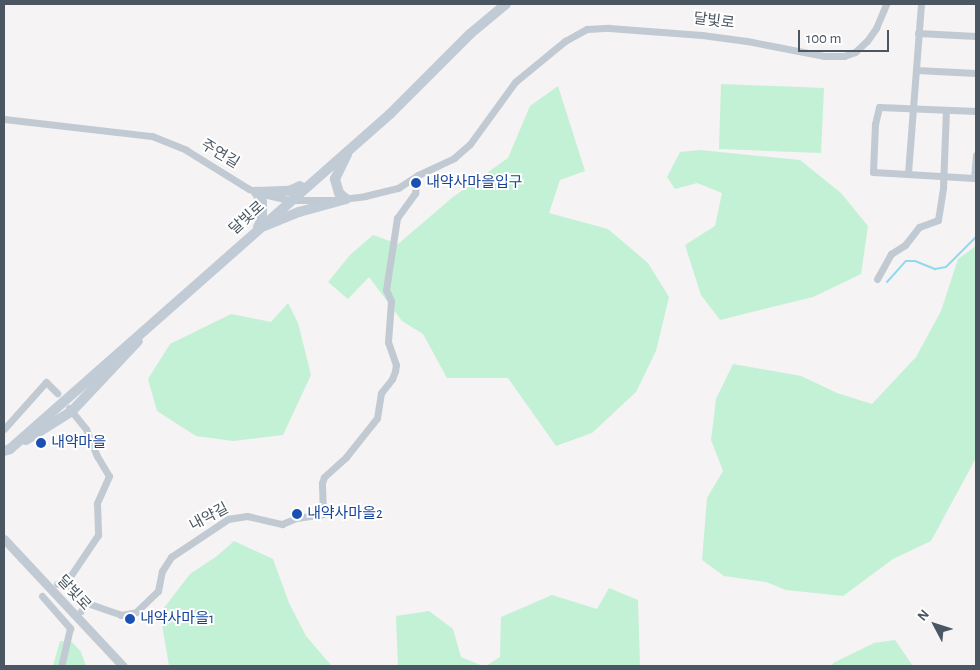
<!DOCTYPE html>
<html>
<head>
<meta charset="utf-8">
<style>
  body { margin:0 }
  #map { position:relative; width:980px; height:670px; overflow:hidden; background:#f5f3f3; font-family:"Alegreya Sans","Noto Sans KR",sans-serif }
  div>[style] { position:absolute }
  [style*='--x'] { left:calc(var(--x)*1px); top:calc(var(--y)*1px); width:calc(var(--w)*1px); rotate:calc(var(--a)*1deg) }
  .green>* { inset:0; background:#c3f1d5 }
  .stream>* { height:2px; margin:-1px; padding:0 1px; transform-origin:1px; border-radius:1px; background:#90daee }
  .minor>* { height:7px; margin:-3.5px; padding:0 3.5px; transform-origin:3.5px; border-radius:3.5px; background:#c1cad2 }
  .tertiary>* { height:9px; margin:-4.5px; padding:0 4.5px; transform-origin:4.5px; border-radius:4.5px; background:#c1cad2 }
  .secondary>* { height:10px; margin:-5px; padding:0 5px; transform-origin:5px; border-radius:5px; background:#c1cbd6 }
  .dots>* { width:14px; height:14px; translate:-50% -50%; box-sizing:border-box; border:2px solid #fff; border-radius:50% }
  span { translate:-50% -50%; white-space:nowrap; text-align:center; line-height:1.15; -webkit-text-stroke:4px #fff; paint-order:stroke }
  .street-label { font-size:15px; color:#4a5661 }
  .transit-label { font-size:15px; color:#164399 }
  .left { translate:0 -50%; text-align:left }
  .frame { position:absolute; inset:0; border:5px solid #4a5661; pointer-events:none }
  .north { position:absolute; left:910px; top:600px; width:50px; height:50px; -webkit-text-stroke:4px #fff; paint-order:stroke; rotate:310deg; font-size:14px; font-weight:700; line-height:20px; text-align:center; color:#4a5661 }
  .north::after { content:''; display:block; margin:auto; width:18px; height:22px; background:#4a5661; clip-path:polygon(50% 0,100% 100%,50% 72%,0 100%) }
  .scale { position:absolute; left:798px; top:30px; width:91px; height:22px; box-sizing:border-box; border:2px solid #4a5661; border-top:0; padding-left:6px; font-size:15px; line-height:18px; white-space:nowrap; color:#4a5661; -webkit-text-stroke:4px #fff; paint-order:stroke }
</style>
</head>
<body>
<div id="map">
  <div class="green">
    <div style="clip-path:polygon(721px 84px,824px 88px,821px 153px,719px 149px)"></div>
    <div style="clip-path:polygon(558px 86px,585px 171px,560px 180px,549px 213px,608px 229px,648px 263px,669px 297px,656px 351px,636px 392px,592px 433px,556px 446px,508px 378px,447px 378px,423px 334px,402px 321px,369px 277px,348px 299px,328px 282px,350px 255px,373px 235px,398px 244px,453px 197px,508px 158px,530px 106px)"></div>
    <div style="clip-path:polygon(700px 150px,800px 160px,841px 193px,868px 226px,861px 274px,813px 297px,720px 320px,701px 295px,685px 245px,715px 226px,722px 193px,697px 183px,675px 189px,667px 177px,680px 152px)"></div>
    <div style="clip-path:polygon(976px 246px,976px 458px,931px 541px,893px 559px,843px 596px,786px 590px,766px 582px,724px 576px,702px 560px,707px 498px,723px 471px,711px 440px,716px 399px,733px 364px,801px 376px,837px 393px,872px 404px,916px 357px,941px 311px,958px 259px)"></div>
    <div style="clip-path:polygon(288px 303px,298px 323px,311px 375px,283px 435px,233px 441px,196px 436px,157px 411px,148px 379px,170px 344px,231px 314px,271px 322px)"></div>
    <div style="clip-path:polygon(234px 541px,273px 559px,289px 603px,306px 636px,330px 664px,330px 666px,169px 666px,160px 613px,190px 574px,217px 556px)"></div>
    <div style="clip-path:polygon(609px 588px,638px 600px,640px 666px,486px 666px,500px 657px,501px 617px,552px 595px,597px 609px)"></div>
    <div style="clip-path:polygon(429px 611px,453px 629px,461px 657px,483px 666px,398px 666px,396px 616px)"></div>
    <div style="clip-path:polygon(895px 640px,913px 666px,832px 666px,833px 663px,874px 643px)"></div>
    <div style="clip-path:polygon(60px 641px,72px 642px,81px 652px,86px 666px,53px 666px)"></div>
  </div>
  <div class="stream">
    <div style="--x:887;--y:282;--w:28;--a:-48"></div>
    <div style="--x:906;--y:261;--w:9;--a:0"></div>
    <div style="--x:915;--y:261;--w:22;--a:22"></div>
    <div style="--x:935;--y:269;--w:11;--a:-10"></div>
    <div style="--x:946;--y:267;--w:42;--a:-45"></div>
  </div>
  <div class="minor">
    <div style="--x:918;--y:33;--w:58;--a:3"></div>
    <div style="--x:916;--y:70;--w:60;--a:2.9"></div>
    <div style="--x:976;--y:111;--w:97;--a:-177.6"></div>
    <div style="--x:879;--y:107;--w:17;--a:103"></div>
    <div style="--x:875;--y:124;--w:48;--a:92.4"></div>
    <div style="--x:873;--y:172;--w:101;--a:3.4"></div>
    <div style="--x:974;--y:178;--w:23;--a:-85"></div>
    <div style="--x:4;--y:119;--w:149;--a:6.6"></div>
    <div style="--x:152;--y:136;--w:37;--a:22"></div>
    <div style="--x:186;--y:150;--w:74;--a:31.8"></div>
    <div style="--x:249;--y:189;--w:15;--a:20"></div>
    <div style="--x:263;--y:194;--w:27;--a:13"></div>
    <div style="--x:289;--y:200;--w:43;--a:0"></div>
    <div style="--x:908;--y:173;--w:169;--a:-85.6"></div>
    <div style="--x:342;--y:199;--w:23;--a:-7"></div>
    <div style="--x:365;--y:196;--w:34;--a:-14"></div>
    <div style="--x:398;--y:188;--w:24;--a:-33"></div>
    <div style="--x:418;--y:175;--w:40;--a:-25"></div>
    <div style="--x:454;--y:158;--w:21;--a:-41"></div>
    <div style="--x:470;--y:144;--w:77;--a:-54"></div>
    <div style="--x:515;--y:82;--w:65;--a:-39.4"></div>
    <div style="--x:565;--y:41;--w:25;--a:-29"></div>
    <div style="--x:587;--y:29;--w:22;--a:-3"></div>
    <div style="--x:609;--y:28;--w:93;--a:4.3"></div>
    <div style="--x:702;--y:35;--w:45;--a:7.6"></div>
    <div style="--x:747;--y:41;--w:78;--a:11"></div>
    <div style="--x:824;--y:56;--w:20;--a:0"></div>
    <div style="--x:844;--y:56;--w:12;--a:-20"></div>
    <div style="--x:855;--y:52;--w:16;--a:-43"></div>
    <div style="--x:867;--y:41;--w:16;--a:-55"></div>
    <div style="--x:876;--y:28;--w:26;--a:-67"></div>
    <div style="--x:877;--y:279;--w:29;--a:-61"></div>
    <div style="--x:891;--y:254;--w:17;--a:-33"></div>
    <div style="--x:905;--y:245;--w:23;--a:-52"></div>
    <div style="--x:919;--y:227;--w:20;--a:-20"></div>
    <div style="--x:938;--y:220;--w:33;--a:-81"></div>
    <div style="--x:943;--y:187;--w:77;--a:-87.8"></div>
    <div style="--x:69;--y:408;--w:27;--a:51"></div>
    <div style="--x:86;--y:429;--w:29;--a:68"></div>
    <div style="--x:97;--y:456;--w:23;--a:59"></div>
    <div style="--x:109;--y:476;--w:30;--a:114"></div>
    <div style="--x:97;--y:503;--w:32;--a:88"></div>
    <div style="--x:98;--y:535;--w:52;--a:124"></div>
    <div style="--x:69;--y:578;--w:10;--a:79"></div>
    <div style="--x:71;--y:588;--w:22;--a:43"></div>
    <div style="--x:87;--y:603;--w:36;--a:19"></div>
    <div style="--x:121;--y:615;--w:15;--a:-11"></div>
    <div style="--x:136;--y:612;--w:30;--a:-44"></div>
    <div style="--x:158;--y:591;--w:20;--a:-79"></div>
    <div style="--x:162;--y:571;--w:17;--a:-57"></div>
    <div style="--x:171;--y:557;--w:69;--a:-33.7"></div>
    <div style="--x:228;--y:519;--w:19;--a:-9"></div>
    <div style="--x:247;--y:516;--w:36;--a:13"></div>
    <div style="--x:282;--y:524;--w:15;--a:-23"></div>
    <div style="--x:296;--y:518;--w:27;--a:-8"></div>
    <div style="--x:323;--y:514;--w:31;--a:-92"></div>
    <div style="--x:322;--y:483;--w:6;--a:-72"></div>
    <div style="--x:324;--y:477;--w:30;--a:-42"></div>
    <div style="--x:346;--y:457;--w:43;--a:-51.5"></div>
    <div style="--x:373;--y:423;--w:6;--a:-51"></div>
    <div style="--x:377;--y:418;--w:25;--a:-81"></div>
    <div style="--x:381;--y:393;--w:18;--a:-52"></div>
    <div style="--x:392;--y:379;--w:9;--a:-69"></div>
    <div style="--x:395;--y:371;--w:6;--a:-81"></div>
    <div style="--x:396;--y:365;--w:24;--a:-109"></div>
    <div style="--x:388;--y:342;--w:41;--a:-85.8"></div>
    <div style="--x:391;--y:301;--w:12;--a:-114"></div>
    <div style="--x:386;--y:290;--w:73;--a:-81.3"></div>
    <div style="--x:397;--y:218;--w:31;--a:-54"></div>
    <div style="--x:415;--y:193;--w:18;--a:-81"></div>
    <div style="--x:4;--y:429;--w:63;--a:-48.2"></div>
    <div style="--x:46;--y:382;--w:16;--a:45"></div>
    <div style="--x:57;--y:584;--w:12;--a:-14"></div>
    <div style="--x:42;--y:596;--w:43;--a:48.8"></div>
    <div style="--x:70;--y:628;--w:39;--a:103"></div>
    <div style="--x:81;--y:611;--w:10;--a:-53"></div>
  </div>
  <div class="tertiary">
    <div style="--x:4;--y:539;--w:174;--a:46.9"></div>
  </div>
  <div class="secondary">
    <div style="--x:346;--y:199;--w:9;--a:-139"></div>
    <div style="--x:339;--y:193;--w:15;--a:-106"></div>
    <div style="--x:335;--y:179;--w:28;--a:-64"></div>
    <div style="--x:264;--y:226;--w:38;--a:-22"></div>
    <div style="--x:299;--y:212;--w:49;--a:-15.5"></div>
    <div style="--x:258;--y:227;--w:9;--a:-63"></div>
    <div style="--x:262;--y:219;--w:17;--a:-90"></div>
    <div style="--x:262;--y:202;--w:12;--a:-121"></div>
    <div style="--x:256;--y:192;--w:33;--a:-2"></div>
    <div style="--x:289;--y:191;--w:12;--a:-24"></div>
    <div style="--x:26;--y:440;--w:54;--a:-32.2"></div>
    <div style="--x:72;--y:411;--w:96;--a:-46.7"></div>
    <div style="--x:4;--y:451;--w:6;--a:-18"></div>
    <div style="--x:10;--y:449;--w:507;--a:-41.4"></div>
    <div style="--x:390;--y:114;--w:113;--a:-45"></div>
    <div style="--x:470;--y:34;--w:47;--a:-39.8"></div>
  </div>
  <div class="dots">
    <div style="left:416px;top:183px;background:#1a4fb4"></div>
    <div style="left:41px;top:443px;background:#1a4fb4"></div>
    <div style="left:297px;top:514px;background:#1a4fb4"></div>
    <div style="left:130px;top:619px;background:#1a4fb4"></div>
  </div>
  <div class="street-label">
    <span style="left:714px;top:21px;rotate:7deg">달빛로</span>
    <span style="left:220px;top:154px;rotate:31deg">주연길</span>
    <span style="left:247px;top:218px;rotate:-42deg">달빛로</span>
    <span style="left:209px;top:517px;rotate:-28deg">내약길</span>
    <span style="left:74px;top:593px;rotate:47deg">달빛로</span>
  </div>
  <div class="transit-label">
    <span class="left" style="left:426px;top:183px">내약사마을입구</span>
    <span class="left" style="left:51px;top:443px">내약마을</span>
    <span class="left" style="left:307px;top:514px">내약사마을2</span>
    <span class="left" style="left:140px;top:619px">내약사마을1</span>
  </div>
  <div class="frame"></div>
  <div class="north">N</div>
  <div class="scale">100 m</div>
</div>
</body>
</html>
